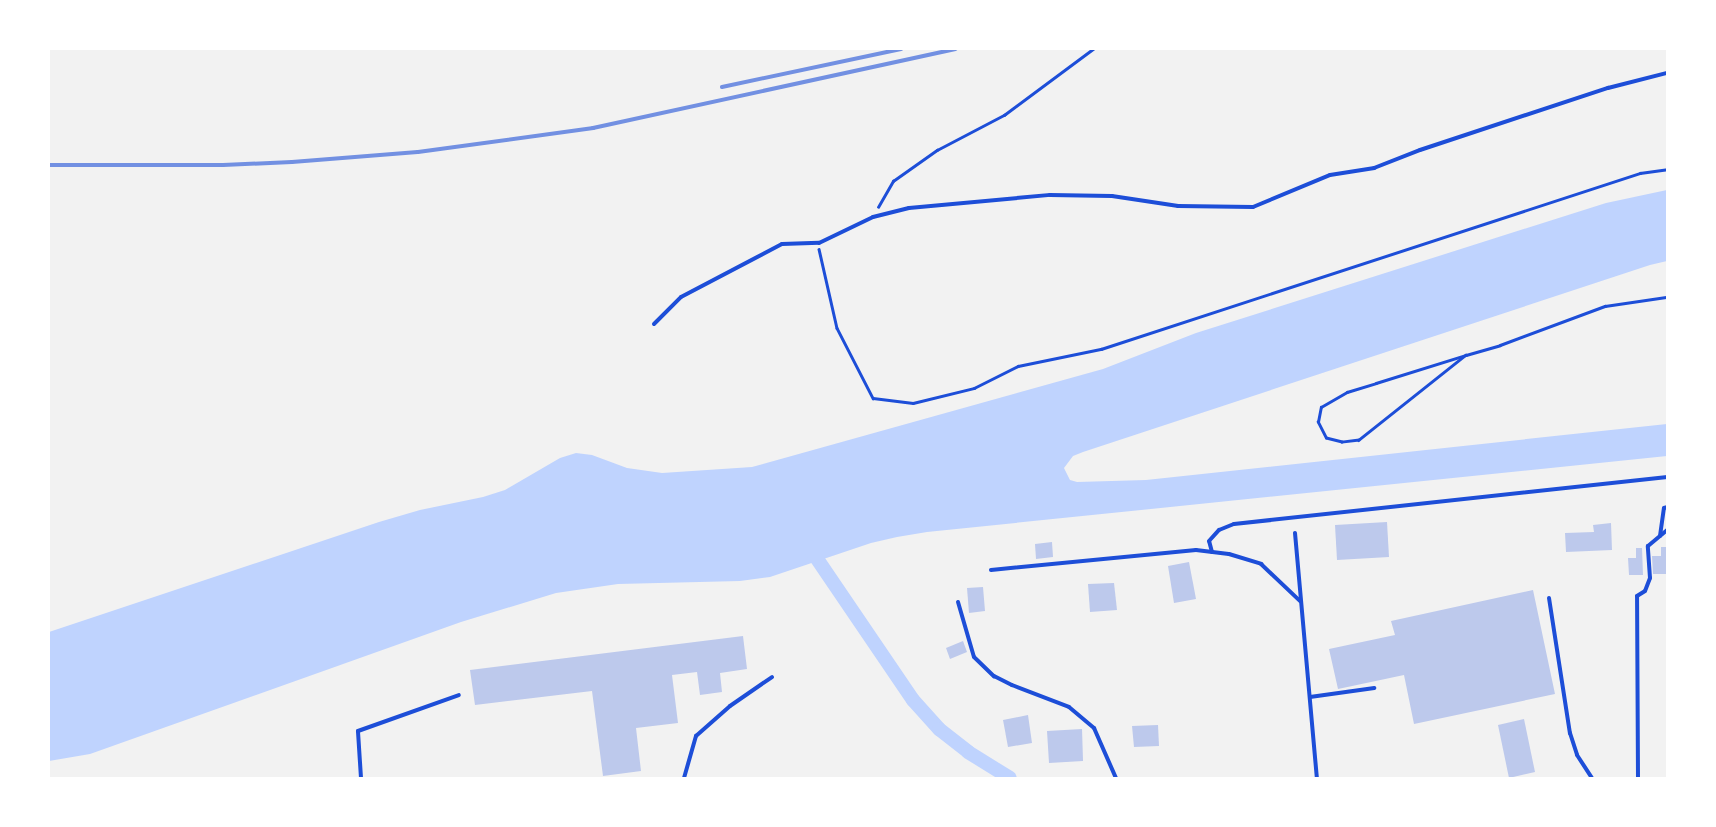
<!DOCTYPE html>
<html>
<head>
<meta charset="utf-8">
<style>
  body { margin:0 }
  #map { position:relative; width:1716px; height:827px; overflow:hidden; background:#f2f2f2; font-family:"Golos Text",sans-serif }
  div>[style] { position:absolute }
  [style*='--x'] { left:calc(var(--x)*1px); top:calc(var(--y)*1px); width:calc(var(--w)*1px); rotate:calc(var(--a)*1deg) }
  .water>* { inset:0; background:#bfd3fe }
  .canal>* { height:14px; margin:-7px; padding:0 7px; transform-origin:7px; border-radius:7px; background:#bfd3fe }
  .building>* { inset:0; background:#bdc9ec }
  .path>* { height:2.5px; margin:-1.25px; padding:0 1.25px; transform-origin:1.25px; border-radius:1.25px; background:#1d4ed8 }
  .service>* { height:4px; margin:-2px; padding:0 2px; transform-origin:2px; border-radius:2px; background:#1d4ed8 }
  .rail>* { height:4px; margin:-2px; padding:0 2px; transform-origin:2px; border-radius:2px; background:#7290e2 }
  span { translate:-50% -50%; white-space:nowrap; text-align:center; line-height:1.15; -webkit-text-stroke:4px #fff; paint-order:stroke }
  .frame { position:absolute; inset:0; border:50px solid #fff; pointer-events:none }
</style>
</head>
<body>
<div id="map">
  <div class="water">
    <div style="clip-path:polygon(1667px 190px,1667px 261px,1650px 265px,1083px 452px,1073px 456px,1064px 468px,1070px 480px,1077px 482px,1146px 480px,1667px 424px,1667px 456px,927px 532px,897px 537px,871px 543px,770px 577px,740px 581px,618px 584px,556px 593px,461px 622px,90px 754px,49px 761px,49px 632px,379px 522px,420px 510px,483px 497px,505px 490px,560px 458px,576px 453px,592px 455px,627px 468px,662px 473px,752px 467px,1103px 369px,1196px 333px,1606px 203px)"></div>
  </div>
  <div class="canal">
    <div style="--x:809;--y:547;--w:185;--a:55.8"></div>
    <div style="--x:913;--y:700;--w:39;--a:48"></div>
    <div style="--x:939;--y:729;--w:37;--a:38"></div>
    <div style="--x:968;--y:752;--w:49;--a:31.8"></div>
  </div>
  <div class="building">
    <div style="clip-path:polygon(1387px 522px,1389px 557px,1337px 560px,1335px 525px)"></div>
    <div style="clip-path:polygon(1611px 523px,1612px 550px,1566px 552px,1565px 533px,1594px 532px,1593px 525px)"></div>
    <div style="clip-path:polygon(1052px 542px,1053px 557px,1036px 559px,1035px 544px)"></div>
    <div style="clip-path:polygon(1661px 547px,1667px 547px,1667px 574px,1653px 574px,1652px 556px,1661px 556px)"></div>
    <div style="clip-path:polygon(1636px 548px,1642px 548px,1643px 575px,1629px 575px,1628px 558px,1636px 558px)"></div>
    <div style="clip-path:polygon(1189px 562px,1196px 599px,1174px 603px,1168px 566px)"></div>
    <div style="clip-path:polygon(1114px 583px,1117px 610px,1090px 612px,1088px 584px)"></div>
    <div style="clip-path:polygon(983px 587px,985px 611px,969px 613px,967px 588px)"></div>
    <div style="clip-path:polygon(1533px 590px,1555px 694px,1414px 724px,1404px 675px,1338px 689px,1329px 649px,1395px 635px,1391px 621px)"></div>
    <div style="clip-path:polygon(743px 636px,747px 669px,720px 673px,722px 692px,700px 695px,697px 672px,672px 675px,678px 723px,636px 728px,641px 771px,603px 776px,592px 691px,475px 705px,470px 670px)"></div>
    <div style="clip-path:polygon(963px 641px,967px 652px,950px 659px,946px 648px)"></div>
    <div style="clip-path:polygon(1028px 715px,1032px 743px,1008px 747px,1003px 720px)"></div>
    <div style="clip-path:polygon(1524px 719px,1535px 772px,1509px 778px,1498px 725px)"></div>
    <div style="clip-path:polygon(1158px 725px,1159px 746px,1134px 747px,1132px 726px)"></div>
    <div style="clip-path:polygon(1082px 729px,1083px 761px,1049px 763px,1047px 731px)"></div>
  </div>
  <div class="path">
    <div style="--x:878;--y:207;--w:30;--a:-60"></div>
    <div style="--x:893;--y:181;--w:54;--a:-35.2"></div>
    <div style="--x:937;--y:150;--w:76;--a:-27.6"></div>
    <div style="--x:1004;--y:115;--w:111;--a:-36.6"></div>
    <div style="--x:819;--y:249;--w:81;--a:77.2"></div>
    <div style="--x:837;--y:328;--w:79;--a:62.8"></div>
    <div style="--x:873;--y:398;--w:40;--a:7.1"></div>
    <div style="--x:913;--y:403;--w:63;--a:-13.8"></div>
    <div style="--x:974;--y:388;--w:49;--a:-26.6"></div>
    <div style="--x:1018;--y:366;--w:85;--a:-11.6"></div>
    <div style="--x:1101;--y:349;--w:567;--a:-18.08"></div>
    <div style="--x:1640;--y:173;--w:27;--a:-8"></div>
    <div style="--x:1466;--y:355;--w:137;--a:141.5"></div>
    <div style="--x:1359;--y:440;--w:17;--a:173"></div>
    <div style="--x:1342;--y:442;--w:16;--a:-166"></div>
    <div style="--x:1326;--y:438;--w:18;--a:-117"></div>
    <div style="--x:1318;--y:422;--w:15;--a:-79"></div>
    <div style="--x:1321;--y:407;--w:30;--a:-30"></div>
    <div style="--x:1347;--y:392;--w:30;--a:-17"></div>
    <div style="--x:1376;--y:383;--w:94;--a:-17.3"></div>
    <div style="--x:1466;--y:355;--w:35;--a:-16"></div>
    <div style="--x:1500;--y:345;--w:112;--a:-20.4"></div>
    <div style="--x:1605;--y:306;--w:63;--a:-8.3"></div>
  </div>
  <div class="service">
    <div style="--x:654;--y:324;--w:38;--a:-45"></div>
    <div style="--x:681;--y:297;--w:114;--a:-27.7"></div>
    <div style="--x:782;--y:244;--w:37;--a:-2"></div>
    <div style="--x:819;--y:243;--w:60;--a:-25.7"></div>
    <div style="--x:873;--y:217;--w:37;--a:-14"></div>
    <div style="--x:909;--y:208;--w:142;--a:-5.3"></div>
    <div style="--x:1050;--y:195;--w:62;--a:0.9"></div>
    <div style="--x:1112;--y:196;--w:67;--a:8.6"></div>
    <div style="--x:1178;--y:206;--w:75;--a:0.8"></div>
    <div style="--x:1253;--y:207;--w:83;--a:-22.6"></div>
    <div style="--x:1330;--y:175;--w:45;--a:-9"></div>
    <div style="--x:1374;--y:168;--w:49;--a:-21.4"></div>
    <div style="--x:1420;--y:150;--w:198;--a:-18.3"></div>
    <div style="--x:1608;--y:88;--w:61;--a:-14.3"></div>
    <div style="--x:1295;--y:533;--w:246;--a:84.9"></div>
    <div style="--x:1660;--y:536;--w:28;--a:-82"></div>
    <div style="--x:1664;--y:508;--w:3;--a:-18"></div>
    <div style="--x:1212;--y:552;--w:11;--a:-105"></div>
    <div style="--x:1209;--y:541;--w:15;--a:-48"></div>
    <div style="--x:1219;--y:530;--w:16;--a:-22"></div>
    <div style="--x:1234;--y:524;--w:436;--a:-6.2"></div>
    <div style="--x:991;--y:570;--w:206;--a:-5.6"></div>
    <div style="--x:1196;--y:550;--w:33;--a:7"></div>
    <div style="--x:1229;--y:554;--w:34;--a:17"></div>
    <div style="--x:1261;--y:564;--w:54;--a:43.5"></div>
    <div style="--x:1549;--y:598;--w:137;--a:81.2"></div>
    <div style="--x:1570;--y:733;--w:23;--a:72"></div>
    <div style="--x:1577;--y:755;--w:27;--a:57"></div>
    <div style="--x:958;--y:602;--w:57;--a:73.8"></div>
    <div style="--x:974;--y:657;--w:28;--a:44"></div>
    <div style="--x:994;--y:676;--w:20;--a:27"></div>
    <div style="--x:1012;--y:685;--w:61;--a:21.1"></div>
    <div style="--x:1069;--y:707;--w:33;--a:40"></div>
    <div style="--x:1094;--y:728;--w:55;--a:66.3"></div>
    <div style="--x:1310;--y:697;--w:65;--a:-8"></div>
    <div style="--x:361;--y:778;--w:47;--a:-93.7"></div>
    <div style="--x:358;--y:731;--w:107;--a:-19.6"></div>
    <div style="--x:684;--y:778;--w:44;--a:-74.1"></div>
    <div style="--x:696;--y:736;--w:45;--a:-41.4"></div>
    <div style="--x:730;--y:706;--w:51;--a:-34.6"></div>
    <div style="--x:1638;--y:778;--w:182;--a:-90.3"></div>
    <div style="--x:1637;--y:596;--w:9;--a:-32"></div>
    <div style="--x:1645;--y:591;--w:14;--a:-69"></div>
    <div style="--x:1650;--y:578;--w:32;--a:-94"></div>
    <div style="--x:1648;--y:546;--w:25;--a:-40"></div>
  </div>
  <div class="rail">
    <div style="--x:722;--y:87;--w:183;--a:-12"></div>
    <div style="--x:49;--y:165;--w:174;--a:0"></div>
    <div style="--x:223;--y:165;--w:69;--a:-2.5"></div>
    <div style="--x:292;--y:162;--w:126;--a:-4.5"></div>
    <div style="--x:418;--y:152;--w:177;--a:-7.8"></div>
    <div style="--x:593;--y:128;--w:371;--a:-12.3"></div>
  </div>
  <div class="frame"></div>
</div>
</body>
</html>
